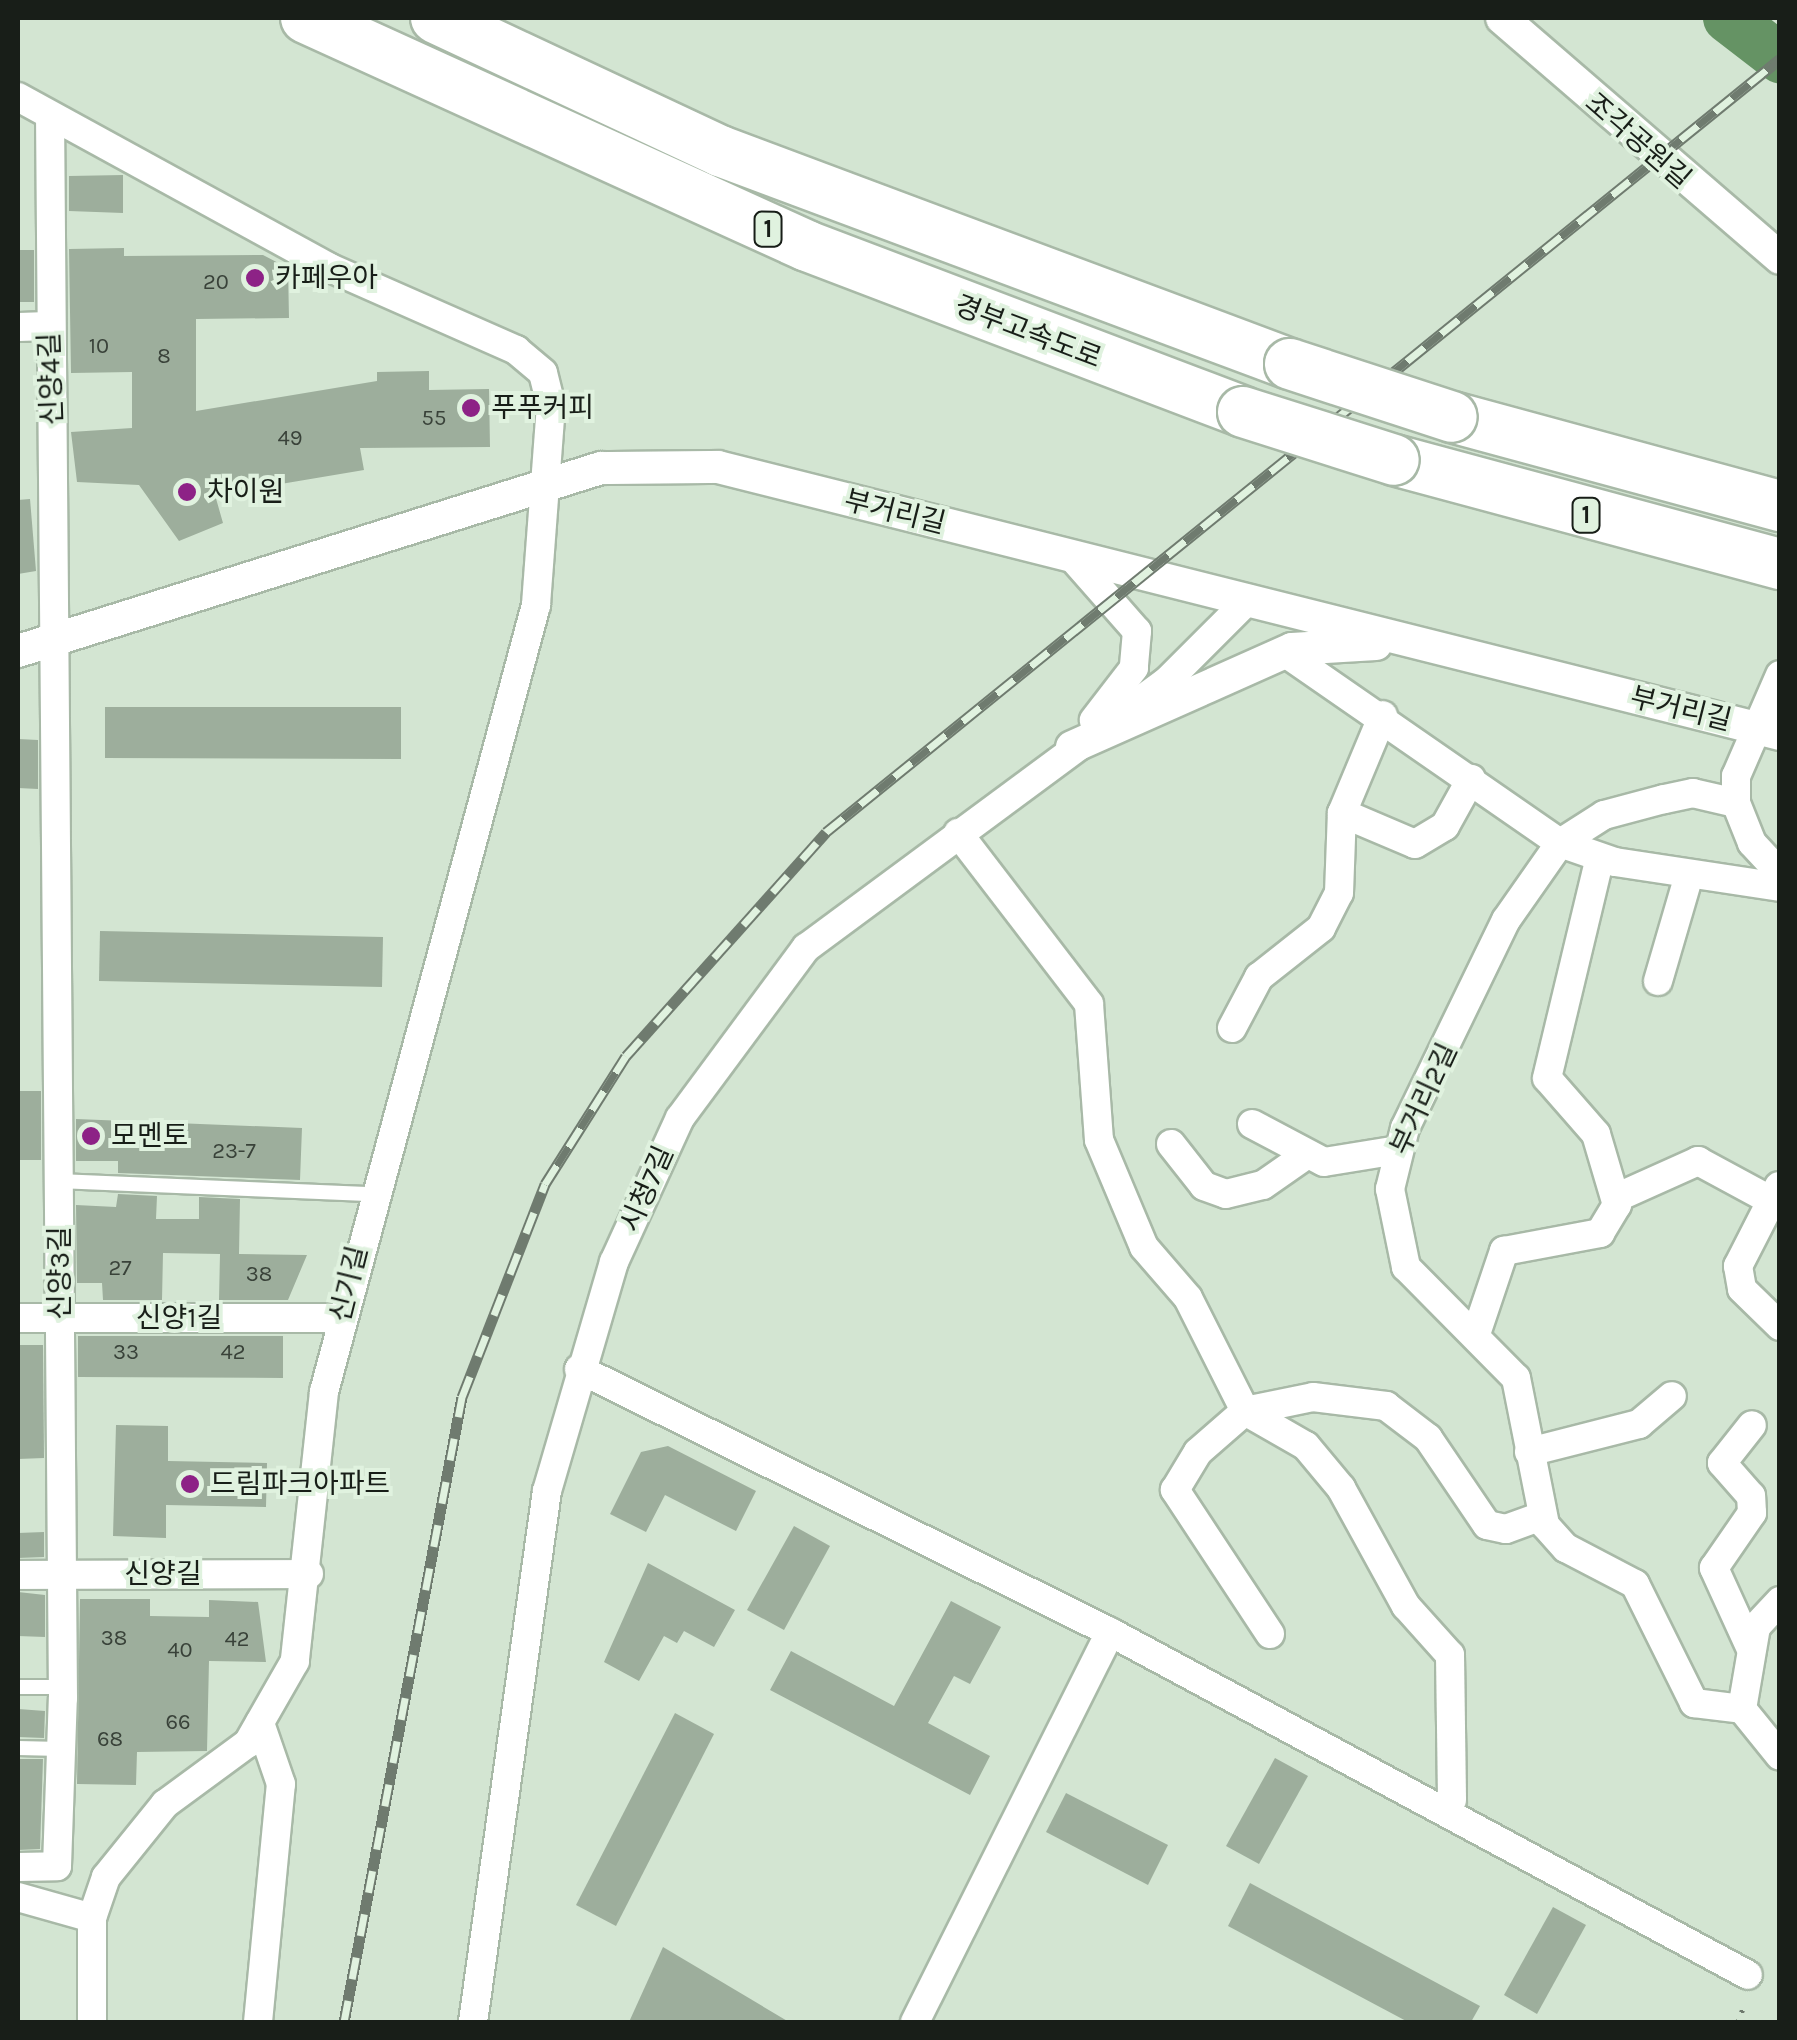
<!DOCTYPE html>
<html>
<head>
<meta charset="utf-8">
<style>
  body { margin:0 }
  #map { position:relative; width:1797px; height:2040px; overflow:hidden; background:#d3e5d2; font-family:Karla,"Noto Sans KR",sans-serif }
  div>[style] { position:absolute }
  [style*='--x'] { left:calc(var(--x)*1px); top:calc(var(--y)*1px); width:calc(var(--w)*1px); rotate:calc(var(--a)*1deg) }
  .river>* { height:50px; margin:-25px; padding:0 25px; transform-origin:25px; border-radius:25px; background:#659364 }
  .building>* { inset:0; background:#9dae9c }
  .path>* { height:5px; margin-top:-2.5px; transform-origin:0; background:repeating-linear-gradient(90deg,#6e796d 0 2.5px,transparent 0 10.5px) }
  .roads { filter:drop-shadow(2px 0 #a8b9a7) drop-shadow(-2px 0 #a8b9a7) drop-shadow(0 2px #a8b9a7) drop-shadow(0 -2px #a8b9a7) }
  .service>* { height:14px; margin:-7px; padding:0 7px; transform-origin:7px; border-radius:7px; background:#fff }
  .minor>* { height:28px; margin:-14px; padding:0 14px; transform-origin:14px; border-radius:14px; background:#fff }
  .tertiary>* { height:32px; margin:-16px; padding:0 16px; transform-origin:16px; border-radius:16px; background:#fff }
  .motorway>* { height:50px; margin:-25px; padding:0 25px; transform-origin:25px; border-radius:25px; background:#fff }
  .rail>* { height:11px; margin-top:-5.5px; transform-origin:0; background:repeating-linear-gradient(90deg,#e0f2df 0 22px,#6f7b6f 0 44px); box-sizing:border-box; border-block:2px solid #6f7b6f }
  .bridges { filter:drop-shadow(2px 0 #a8b9a7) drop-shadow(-2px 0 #a8b9a7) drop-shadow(0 2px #a8b9a7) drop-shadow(0 -2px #a8b9a7) }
  .motorway-bridge>* { height:50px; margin:-25px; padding:0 25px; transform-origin:25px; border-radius:25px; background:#fff }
  .dots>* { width:28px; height:28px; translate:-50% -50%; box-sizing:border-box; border:5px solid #e0f2df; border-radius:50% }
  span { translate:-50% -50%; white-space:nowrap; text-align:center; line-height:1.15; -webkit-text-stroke:8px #e0f2df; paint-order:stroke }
  .number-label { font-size:22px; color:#394239 }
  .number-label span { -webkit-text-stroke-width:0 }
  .shield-label span { padding:2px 8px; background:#e0f2df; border:2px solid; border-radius:8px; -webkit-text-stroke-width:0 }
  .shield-label { font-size:25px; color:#181e18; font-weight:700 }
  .street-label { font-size:28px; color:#181e18 }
  .poi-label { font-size:28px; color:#181e18 }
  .left { translate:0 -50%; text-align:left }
  .frame { position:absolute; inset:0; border:20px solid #181e18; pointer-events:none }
</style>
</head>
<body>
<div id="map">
  <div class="river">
    <div style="--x:1728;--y:18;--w:66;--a:37.6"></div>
  </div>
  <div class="building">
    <div style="clip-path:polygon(123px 175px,123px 213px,69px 211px,69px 176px)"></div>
    <div style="clip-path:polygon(124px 248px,124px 256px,263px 255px,288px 268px,289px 318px,196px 319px,196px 411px,377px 381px,377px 372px,429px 371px,429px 390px,489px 389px,490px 447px,360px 448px,364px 470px,215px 495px,223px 523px,179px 541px,139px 485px,77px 482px,71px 432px,132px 428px,132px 372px,71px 373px,69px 249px)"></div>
    <div style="clip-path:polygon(18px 250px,34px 250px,34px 302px,18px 302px)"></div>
    <div style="clip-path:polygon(30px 499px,36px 571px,18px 574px,18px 500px)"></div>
    <div style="clip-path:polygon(105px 707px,401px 707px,401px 759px,105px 758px)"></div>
    <div style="clip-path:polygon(18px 739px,38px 740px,38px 789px,18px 788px)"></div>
    <div style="clip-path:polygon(100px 931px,383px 937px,382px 987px,99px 981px)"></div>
    <div style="clip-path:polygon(18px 1091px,41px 1091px,41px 1160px,18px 1160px)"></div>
    <div style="clip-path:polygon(76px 1119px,302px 1128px,300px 1180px,118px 1173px,118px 1161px,76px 1161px)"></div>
    <div style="clip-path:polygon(118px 1194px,157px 1196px,156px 1219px,199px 1219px,199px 1197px,240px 1199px,239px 1254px,307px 1255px,288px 1300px,219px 1300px,220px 1254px,163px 1253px,162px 1300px,103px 1300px,102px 1283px,77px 1283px,76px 1205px,116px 1207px)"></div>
    <div style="clip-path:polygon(78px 1336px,283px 1336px,283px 1378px,78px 1377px)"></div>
    <div style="clip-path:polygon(18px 1345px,43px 1345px,44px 1458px,18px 1459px)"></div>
    <div style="clip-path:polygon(116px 1425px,168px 1426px,168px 1461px,267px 1463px,266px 1507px,166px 1505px,166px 1538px,113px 1536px)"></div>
    <div style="clip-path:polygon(668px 1446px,756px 1491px,736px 1531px,665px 1495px,646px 1532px,610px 1514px,641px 1452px)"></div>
    <div style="clip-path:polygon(794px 1526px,830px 1546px,784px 1630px,747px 1610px)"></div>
    <div style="clip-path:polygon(44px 1532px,44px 1557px,18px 1558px,18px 1533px)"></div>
    <div style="clip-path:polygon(648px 1563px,735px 1610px,714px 1647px,684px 1631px,677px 1643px,664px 1636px,639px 1681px,604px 1662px)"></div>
    <div style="clip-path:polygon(18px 1592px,45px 1595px,45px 1637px,18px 1636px)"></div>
    <div style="clip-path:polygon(80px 1599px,150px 1599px,150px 1616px,209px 1617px,209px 1600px,258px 1602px,266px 1662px,209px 1661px,207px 1751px,137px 1752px,136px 1785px,77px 1784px)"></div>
    <div style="clip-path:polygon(951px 1601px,1001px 1627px,970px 1684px,954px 1676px,928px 1723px,990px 1756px,970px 1795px,770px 1690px,791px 1651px,894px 1706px)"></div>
    <div style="clip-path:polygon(18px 1709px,45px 1711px,44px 1738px,18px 1737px)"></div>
    <div style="clip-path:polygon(675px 1713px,714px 1734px,616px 1926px,576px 1905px)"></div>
    <div style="clip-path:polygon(1275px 1758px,1308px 1776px,1259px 1864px,1226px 1846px)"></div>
    <div style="clip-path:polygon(18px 1759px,43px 1759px,40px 1849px,18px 1850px)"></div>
    <div style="clip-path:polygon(1066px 1793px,1168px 1845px,1148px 1885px,1046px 1832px)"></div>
    <div style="clip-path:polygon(1250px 1883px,1480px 2006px,1471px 2022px,1408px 2022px,1228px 1926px)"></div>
    <div style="clip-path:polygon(1553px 1907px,1586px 1925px,1537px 2014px,1504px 1995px)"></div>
    <div style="clip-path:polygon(663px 1947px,789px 2022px,629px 2022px)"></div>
  </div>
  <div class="path">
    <div style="--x:1738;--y:2022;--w:20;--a:-70"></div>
  </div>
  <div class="roads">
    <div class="service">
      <div style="--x:59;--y:1181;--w:313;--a:2.4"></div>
      <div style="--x:18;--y:1687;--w:44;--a:0"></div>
      <div style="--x:18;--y:1748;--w:43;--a:1.3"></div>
    </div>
    <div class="minor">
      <div style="--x:18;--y:97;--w:354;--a:28.7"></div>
      <div style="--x:328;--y:267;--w:206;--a:23.8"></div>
      <div style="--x:516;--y:350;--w:35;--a:40"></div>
      <div style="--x:543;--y:373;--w:33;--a:76"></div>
      <div style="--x:551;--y:405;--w:201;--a:94.3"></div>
      <div style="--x:536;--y:605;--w:815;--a:105.08"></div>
      <div style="--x:324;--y:1392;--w:271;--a:96.2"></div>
      <div style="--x:295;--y:1661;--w:95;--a:119.8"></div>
      <div style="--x:248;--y:1743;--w:103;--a:143.7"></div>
      <div style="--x:165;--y:1804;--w:94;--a:128.9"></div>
      <div style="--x:106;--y:1877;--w:43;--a:108.9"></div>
      <div style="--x:92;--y:1918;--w:104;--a:90"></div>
      <div style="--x:18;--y:327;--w:31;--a:-2"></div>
      <div style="--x:1071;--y:556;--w:100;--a:48.7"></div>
      <div style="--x:1137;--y:631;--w:37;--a:95"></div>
      <div style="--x:1134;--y:668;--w:66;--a:127.6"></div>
      <div style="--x:1284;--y:652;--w:336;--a:34.7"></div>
      <div style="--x:1560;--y:843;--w:58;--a:19.1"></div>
      <div style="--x:1615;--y:862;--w:167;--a:8.6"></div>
      <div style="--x:1780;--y:675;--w:110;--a:113.5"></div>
      <div style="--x:1736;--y:776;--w:27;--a:90"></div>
      <div style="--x:1736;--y:803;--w:43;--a:68.2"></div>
      <div style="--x:1752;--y:843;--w:41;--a:47"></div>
      <div style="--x:1736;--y:803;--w:44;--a:-166.9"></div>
      <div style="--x:1693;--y:793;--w:30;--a:168"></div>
      <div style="--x:1664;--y:799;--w:62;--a:165.1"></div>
      <div style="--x:1604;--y:815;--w:52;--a:147.5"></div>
      <div style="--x:1560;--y:843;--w:94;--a:125"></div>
      <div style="--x:1506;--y:920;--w:231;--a:115.9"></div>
      <div style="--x:1405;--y:1128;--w:63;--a:103.8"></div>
      <div style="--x:1390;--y:1189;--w:80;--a:78.4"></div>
      <div style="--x:1406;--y:1267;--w:156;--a:45.3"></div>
      <div style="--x:1516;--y:1378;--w:150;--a:78.8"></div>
      <div style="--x:1545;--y:1525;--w:31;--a:48"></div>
      <div style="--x:1566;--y:1548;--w:78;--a:27.6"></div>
      <div style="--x:1635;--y:1584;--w:133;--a:63.6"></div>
      <div style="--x:1694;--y:1703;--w:48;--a:7.1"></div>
      <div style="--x:1342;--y:813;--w:79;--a:23"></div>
      <div style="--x:1415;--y:844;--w:35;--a:-31"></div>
      <div style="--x:1445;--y:826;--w:54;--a:-61"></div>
      <div style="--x:958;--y:833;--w:215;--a:52.5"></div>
      <div style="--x:1089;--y:1004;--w:136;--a:85.8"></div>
      <div style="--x:1099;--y:1140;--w:116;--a:67.2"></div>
      <div style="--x:1144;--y:1247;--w:67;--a:49.2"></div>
      <div style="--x:1188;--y:1298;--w:127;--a:63.2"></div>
      <div style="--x:1245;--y:1411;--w:70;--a:29.8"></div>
      <div style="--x:1306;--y:1446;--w:55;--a:50.2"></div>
      <div style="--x:1341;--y:1488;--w:135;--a:61.2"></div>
      <div style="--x:1406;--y:1606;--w:66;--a:48.1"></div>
      <div style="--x:1450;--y:1655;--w:145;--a:89.2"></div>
      <div style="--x:1658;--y:981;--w:110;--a:-73.7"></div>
      <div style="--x:1232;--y:1028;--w:58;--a:-62.1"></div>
      <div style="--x:1259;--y:977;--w:79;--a:-38.3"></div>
      <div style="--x:1321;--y:928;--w:39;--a:-63"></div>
      <div style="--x:1339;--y:893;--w:80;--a:-87.9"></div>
      <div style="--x:1342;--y:813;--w:106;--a:-67.3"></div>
      <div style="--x:1252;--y:1124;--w:81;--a:27.8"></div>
      <div style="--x:1324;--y:1162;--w:75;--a:-9.2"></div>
      <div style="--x:1171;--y:1144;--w:53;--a:51.8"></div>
      <div style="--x:1204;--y:1186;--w:23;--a:20"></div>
      <div style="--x:1226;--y:1194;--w:38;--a:-14"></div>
      <div style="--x:1263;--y:1185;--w:52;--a:-34.9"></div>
      <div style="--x:1779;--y:1186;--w:90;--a:117.1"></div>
      <div style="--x:1738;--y:1266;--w:23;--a:80"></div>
      <div style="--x:1742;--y:1289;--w:53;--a:44.2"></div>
      <div style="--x:1618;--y:1197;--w:88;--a:-24.2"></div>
      <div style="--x:1698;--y:1161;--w:82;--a:28.4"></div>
      <div style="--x:18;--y:1318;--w:322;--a:0"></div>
      <div style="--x:1476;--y:1334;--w:88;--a:-71.4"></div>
      <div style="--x:1504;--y:1251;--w:98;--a:-10.6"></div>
      <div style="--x:1600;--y:1233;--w:33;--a:-59"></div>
      <div style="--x:1617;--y:1205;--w:74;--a:-106.5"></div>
      <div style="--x:1596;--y:1134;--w:74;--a:-131.2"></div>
      <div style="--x:1547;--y:1078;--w:226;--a:-76.5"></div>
      <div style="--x:579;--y:1369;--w:593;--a:26.35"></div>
      <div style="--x:1110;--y:1632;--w:724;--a:28.26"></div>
      <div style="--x:1529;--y:1452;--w:114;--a:-14.3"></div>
      <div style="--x:1639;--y:1424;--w:43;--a:-40.3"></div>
      <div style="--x:18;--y:1575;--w:291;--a:-0.2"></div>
      <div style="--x:1780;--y:1601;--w:35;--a:133"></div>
      <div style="--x:1756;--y:1627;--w:83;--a:99.7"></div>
      <div style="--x:1742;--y:1709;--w:60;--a:51"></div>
      <div style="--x:1270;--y:1634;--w:173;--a:-123.4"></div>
      <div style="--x:1175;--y:1490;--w:44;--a:-58.8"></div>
      <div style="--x:1198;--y:1452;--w:62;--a:-41.1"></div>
      <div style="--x:1245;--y:1411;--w:69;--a:-11.6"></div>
      <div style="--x:1313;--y:1397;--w:74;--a:7"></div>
      <div style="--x:1386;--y:1406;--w:53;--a:37.3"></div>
      <div style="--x:1428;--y:1438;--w:105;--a:55.9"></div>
      <div style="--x:1487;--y:1525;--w:19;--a:12"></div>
      <div style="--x:1506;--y:1529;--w:37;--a:-20"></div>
      <div style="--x:1750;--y:1647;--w:87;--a:-114.5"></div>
      <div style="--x:1714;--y:1568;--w:67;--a:-55.4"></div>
      <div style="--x:1752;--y:1513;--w:17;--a:-93"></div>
      <div style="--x:1751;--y:1496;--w:44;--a:-131.3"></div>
      <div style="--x:1722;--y:1463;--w:48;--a:-51.7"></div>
      <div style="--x:18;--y:1867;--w:39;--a:-1"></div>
      <div style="--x:57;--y:1866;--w:168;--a:-88"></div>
      <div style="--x:63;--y:1698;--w:1582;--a:-90.47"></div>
      <div style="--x:18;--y:1897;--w:77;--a:15.8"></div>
      <div style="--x:258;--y:2022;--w:239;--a:-84.5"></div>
      <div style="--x:281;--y:1784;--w:65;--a:-109"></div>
      <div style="--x:473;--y:2022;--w:536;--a:-82.07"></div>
      <div style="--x:547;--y:1491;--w:239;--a:-73.7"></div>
      <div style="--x:614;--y:1262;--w:158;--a:-65.4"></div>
      <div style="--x:680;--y:1118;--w:212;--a:-53.5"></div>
      <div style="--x:806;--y:948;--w:448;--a:-36.5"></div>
      <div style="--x:1166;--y:682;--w:117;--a:-45"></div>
      <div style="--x:915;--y:2022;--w:436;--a:-63.4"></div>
    </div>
    <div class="tertiary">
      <div style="--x:1502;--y:18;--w:367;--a:40.8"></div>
      <div style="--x:18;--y:651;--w:611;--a:-17.43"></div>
      <div style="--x:601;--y:468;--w:117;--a:-0.5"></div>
      <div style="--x:718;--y:467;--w:1095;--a:14.11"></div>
      <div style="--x:1072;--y:747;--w:241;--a:-24"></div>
      <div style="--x:1292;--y:649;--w:84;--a:-3.4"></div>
    </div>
    <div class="motorway">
      <div style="--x:306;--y:18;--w:550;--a:24.47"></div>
      <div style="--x:807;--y:246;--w:467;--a:20.8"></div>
      <div style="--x:436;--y:18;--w:314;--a:25.1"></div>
      <div style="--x:720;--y:151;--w:608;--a:20.49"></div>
      <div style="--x:1452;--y:417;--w:340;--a:15.2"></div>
      <div style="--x:1394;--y:460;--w:400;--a:15.1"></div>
    </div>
  </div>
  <div class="rail">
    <div style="--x:344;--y:2022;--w:636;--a:-79.31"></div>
    <div style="--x:462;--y:1397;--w:229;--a:-68.7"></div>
    <div style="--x:545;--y:1184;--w:151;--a:-57.7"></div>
    <div style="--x:626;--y:1056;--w:300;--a:-48.2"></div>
    <div style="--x:826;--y:832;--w:1228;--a:-39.02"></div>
  </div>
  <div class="bridges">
    <div class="motorway-bridge">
      <div style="--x:1290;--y:364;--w:170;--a:18.1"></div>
      <div style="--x:1243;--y:412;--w:158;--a:17.6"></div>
    </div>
  </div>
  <div class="dots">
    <div style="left:255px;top:278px;background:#8d2286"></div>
    <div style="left:471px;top:408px;background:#8d2286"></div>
    <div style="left:187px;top:492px;background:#8d2286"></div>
    <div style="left:91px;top:1136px;background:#8d2286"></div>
    <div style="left:190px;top:1484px;background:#8d2286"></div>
  </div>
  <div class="number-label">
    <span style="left:216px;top:283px">20</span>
    <span style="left:99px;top:347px">10</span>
    <span style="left:164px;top:357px">8</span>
    <span style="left:434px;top:419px">55</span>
    <span style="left:290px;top:439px">49</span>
    <span style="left:234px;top:1152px">23-7</span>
    <span style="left:120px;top:1269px">27</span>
    <span style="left:259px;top:1275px">38</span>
    <span style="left:126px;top:1353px">33</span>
    <span style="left:233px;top:1353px">42</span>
    <span style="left:114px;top:1639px">38</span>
    <span style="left:237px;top:1640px">42</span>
    <span style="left:180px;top:1651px">40</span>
    <span style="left:178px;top:1723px">66</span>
    <span style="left:110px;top:1740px">68</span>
  </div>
  <div class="shield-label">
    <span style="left:768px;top:229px">1</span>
    <span style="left:1586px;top:515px">1</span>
  </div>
  <div class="street-label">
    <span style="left:1638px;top:141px;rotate:41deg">조각공원길</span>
    <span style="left:1028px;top:332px;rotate:21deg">경부고속도로</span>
    <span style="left:51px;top:379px;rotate:-92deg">신양4길</span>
    <span style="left:895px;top:512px;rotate:14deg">부거리길</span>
    <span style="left:1681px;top:709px;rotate:14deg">부거리길</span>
    <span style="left:1424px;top:1099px;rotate:-65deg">부거리2길</span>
    <span style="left:647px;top:1189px;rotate:-66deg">시청7길</span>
    <span style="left:60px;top:1273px;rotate:-90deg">신양3길</span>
    <span style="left:349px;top:1284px;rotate:-76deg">신기길</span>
    <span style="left:179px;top:1318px">신양1길</span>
    <span style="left:163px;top:1574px">신양길</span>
  </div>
  <div class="poi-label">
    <span class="left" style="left:275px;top:278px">카페우아</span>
    <span class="left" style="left:491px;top:408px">푸푸커피</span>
    <span class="left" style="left:207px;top:492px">차이원</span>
    <span class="left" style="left:111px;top:1136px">모멘토</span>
    <span class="left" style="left:210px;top:1484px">드림파크아파트</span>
  </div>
  <div class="frame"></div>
</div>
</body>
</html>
